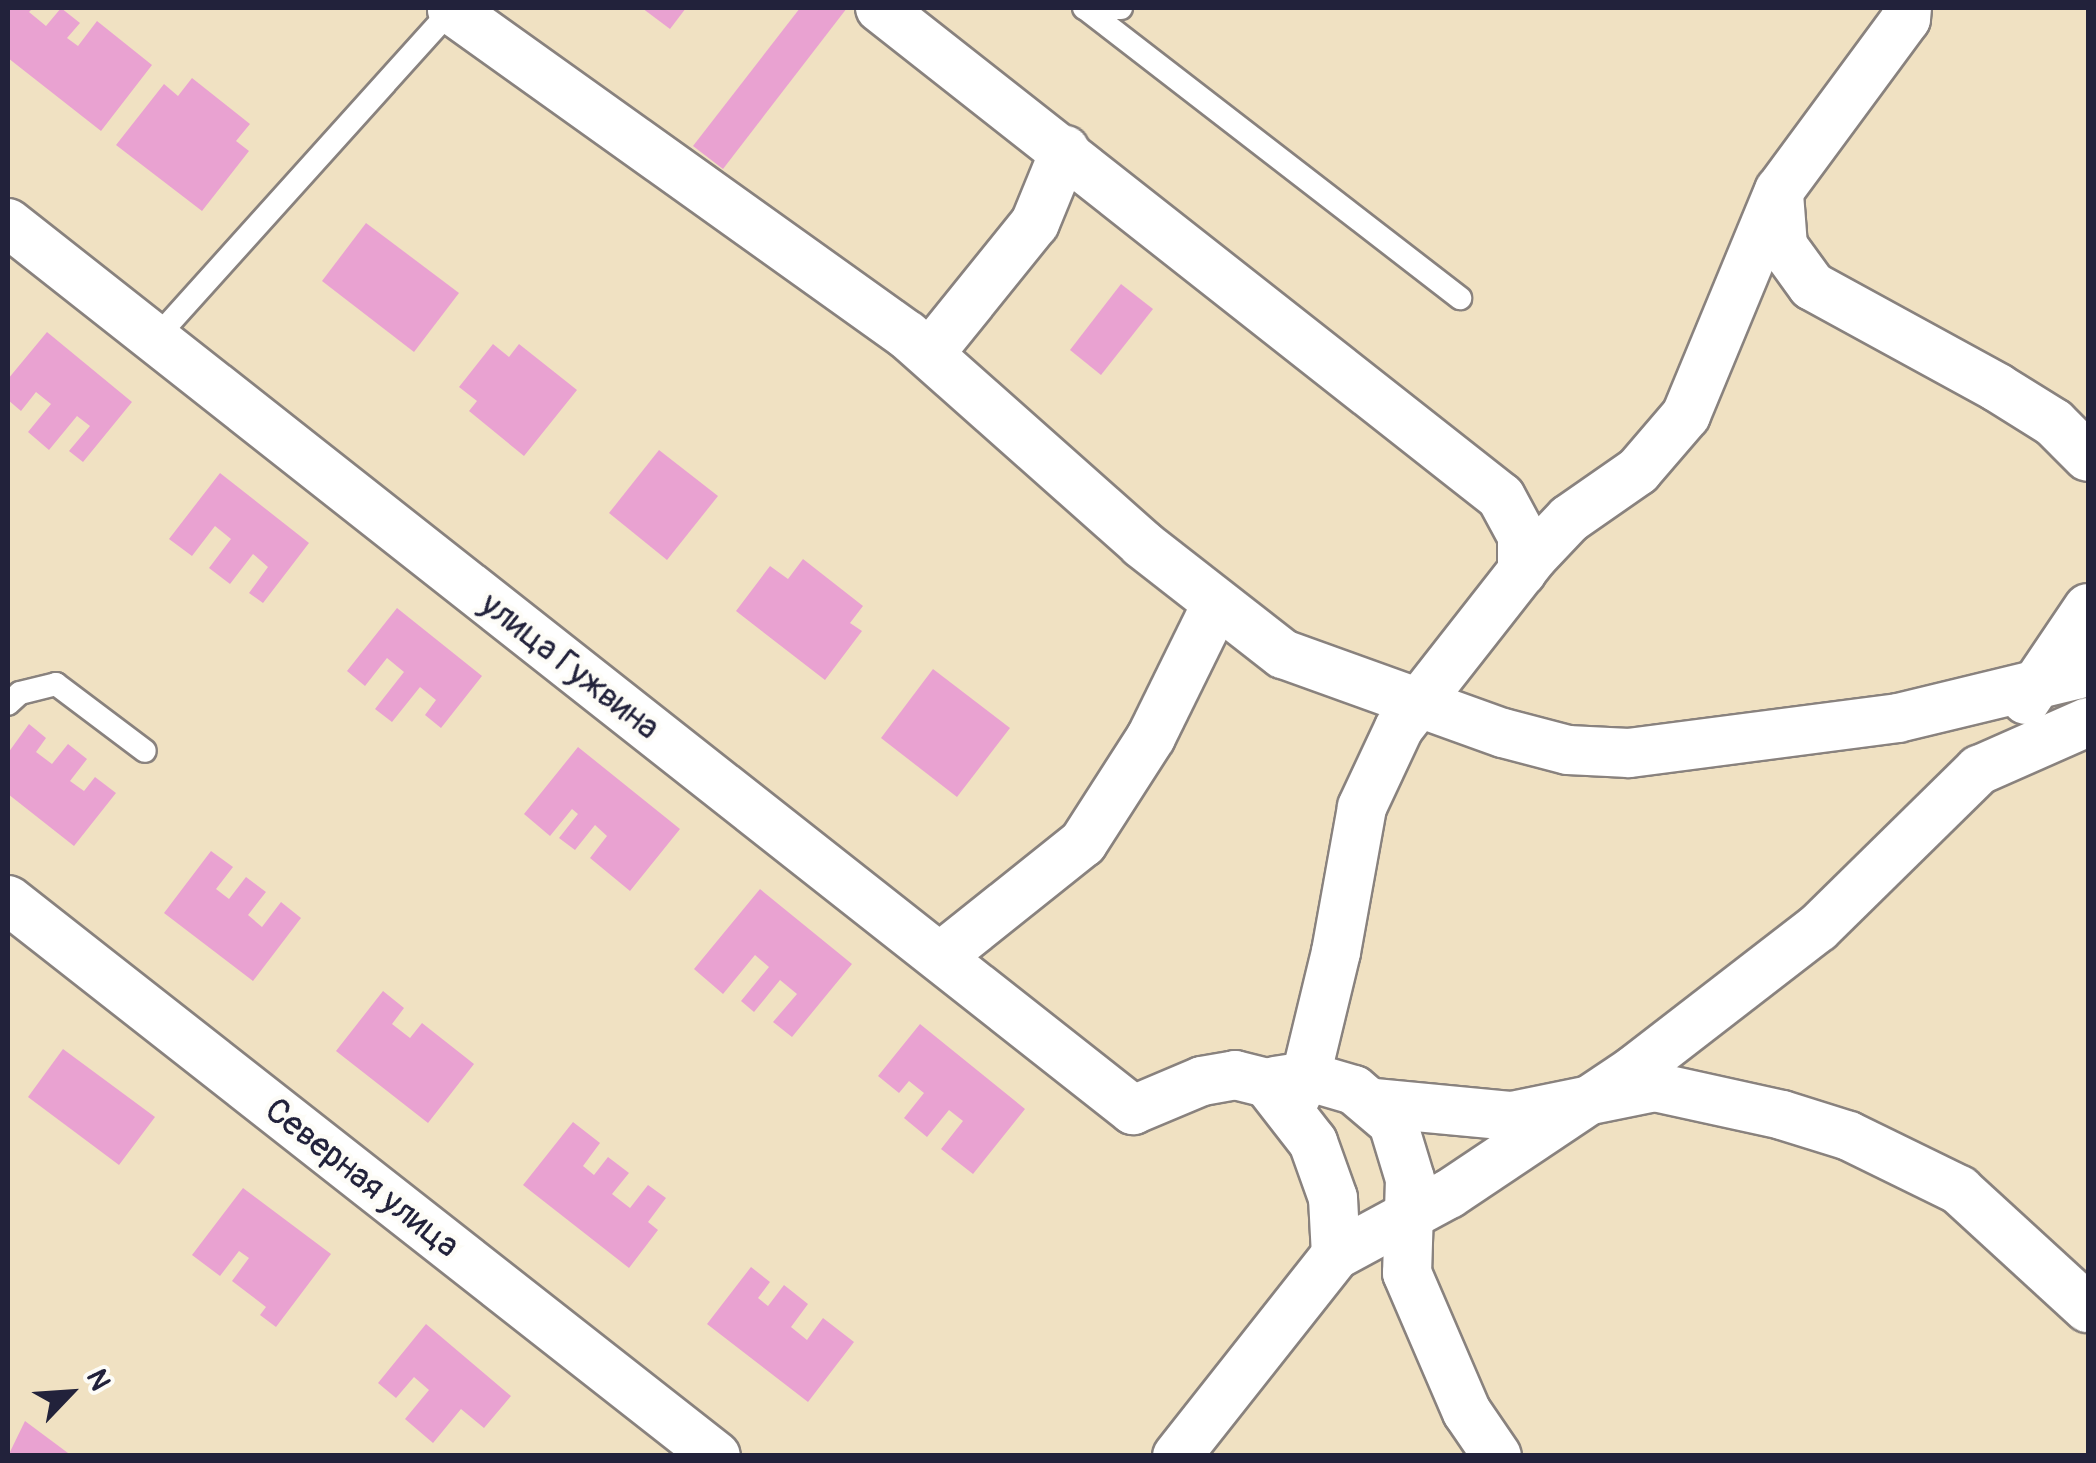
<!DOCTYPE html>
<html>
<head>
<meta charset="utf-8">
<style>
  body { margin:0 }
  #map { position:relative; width:2096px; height:1463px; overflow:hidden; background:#f0e1c2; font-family:Pangolin,sans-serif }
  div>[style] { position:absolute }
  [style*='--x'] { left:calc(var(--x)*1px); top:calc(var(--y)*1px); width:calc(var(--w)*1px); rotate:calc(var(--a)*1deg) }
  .building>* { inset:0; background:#e9a2d1 }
  .roads { filter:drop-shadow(2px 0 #89827e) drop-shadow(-2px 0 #89827e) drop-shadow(0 2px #89827e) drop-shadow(0 -2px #89827e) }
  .service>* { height:22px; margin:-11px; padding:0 11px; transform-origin:11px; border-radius:11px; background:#fff }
  .minor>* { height:48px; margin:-24px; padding:0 24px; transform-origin:24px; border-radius:24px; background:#fff }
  span { translate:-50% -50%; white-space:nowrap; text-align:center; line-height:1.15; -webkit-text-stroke:9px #fdfcf7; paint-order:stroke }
  .street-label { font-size:35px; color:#22223b }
  .frame { position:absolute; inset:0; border:10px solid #22223b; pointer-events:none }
  .north { position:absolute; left:20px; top:1343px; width:100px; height:100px; -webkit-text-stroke:8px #fdfcf7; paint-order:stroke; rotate:65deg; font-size:28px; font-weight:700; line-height:40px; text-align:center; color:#22223b }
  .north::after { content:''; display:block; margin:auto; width:35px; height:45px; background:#22223b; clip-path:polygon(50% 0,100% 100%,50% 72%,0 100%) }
</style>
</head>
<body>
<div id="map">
  <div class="building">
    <div style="clip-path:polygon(8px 8px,33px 8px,29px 12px,46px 26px,61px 8px,80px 23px,67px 38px,78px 46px,97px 21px,152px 65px,101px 131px,8px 58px)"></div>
    <div style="clip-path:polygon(642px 8px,686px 8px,670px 29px)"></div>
    <div style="clip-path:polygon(800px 8px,847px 8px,723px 169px,693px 146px)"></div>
    <div style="clip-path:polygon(192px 78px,250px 124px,236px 141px,249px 151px,202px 211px,116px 145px,164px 84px,178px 96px)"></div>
    <div style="clip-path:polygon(366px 223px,459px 293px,414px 352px,322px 281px)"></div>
    <div style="clip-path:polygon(1121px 284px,1153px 309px,1101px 375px,1070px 350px)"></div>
    <div style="clip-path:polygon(47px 332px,132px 402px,83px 462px,69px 451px,90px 426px,77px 416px,49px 450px,28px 432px,51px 404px,36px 392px,21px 411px,8px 400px,8px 379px)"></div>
    <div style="clip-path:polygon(493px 344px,509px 357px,519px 344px,577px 390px,524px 456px,469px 411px,477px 401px,459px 387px)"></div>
    <div style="clip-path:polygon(659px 450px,718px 496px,667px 560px,609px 513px)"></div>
    <div style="clip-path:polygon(220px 473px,309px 543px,263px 603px,249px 593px,268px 567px,253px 554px,230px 584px,209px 568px,231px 539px,215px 526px,192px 556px,169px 539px)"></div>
    <div style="clip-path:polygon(803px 559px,863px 606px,850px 623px,862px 631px,825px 680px,736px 611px,770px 566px,788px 579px)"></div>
    <div style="clip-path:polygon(397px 608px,482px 676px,441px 728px,425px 715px,436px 700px,420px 687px,392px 722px,375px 709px,404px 672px,387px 658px,365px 686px,347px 671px)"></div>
    <div style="clip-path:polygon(933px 669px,1010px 728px,957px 797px,881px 738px)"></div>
    <div style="clip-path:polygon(29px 724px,46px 738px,36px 752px,52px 764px,68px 744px,87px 759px,70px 781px,84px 791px,95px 777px,116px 793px,74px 846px,8px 794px,8px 753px)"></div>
    <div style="clip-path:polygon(578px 747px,680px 829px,630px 891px,590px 858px,607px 836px,595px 825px,575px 850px,559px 838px,578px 814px,572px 809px,550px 836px,524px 814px)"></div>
    <div style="clip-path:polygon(211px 851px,233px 867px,216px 889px,229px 899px,246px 877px,266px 892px,248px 915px,262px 927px,281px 902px,301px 918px,253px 981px,164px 913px)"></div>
    <div style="clip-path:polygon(760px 889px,852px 964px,792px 1037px,773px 1022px,797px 994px,780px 980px,754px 1012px,741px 1001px,769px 967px,755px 955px,723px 994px,694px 969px)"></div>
    <div style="clip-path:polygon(383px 991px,404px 1008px,392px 1024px,410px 1038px,422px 1023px,474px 1064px,428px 1123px,336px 1051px)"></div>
    <div style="clip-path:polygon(920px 1024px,1025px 1109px,973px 1174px,941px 1149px,963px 1121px,949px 1110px,927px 1137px,904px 1118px,924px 1093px,909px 1081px,899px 1093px,878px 1076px)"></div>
    <div style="clip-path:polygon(63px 1049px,155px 1117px,119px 1165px,28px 1097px)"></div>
    <div style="clip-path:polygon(573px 1122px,600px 1143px,583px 1166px,594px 1175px,608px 1157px,629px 1173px,612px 1194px,630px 1208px,648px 1185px,666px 1198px,648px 1222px,658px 1230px,629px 1268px,523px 1185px)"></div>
    <div style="clip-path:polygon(243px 1188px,331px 1254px,276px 1327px,260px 1315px,266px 1307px,232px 1281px,249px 1258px,239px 1251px,220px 1276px,192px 1255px)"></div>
    <div style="clip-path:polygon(751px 1267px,770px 1282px,758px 1298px,768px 1306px,784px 1285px,808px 1304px,791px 1327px,807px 1340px,823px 1318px,854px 1342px,808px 1402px,707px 1324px)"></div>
    <div style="clip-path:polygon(426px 1324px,511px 1396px,484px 1428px,461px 1409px,433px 1443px,405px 1419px,429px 1390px,414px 1377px,396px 1398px,378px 1383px)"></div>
    <div style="clip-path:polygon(25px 1421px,72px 1456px,8px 1456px)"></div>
  </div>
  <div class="roads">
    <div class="service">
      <div style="--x:1084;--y:8;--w:37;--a:0"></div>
      <div style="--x:1086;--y:9;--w:473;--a:37.7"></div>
      <div style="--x:155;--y:339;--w:445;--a:-48"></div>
      <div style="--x:8;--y:704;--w:16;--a:-43"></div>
      <div style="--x:20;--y:693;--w:37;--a:-14"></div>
      <div style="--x:56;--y:684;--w:111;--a:37"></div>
    </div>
    <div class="minor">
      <div style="--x:880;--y:8;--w:790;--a:38.22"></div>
      <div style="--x:1501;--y:497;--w:44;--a:61.7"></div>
      <div style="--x:1522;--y:536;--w:36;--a:90"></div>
      <div style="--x:452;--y:10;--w:559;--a:35.54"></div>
      <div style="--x:907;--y:335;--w:314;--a:41.6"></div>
      <div style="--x:1142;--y:544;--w:179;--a:38"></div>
      <div style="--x:1283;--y:654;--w:234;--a:19.8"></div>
      <div style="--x:1503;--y:733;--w:67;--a:14.7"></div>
      <div style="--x:1568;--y:750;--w:61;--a:2.8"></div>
      <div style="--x:1629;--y:753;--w:271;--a:-7.4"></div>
      <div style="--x:1898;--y:718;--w:195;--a:-13.6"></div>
      <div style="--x:1779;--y:194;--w:52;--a:85.6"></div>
      <div style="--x:1783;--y:246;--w:49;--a:54.1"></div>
      <div style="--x:1812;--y:286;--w:212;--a:28.7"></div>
      <div style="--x:1998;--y:388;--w:66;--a:32"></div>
      <div style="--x:2054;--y:423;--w:48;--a:45"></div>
      <div style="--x:8;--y:223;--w:1433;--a:38.25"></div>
      <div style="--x:1133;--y:1110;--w:75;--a:-22.8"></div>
      <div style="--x:1202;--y:1081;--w:34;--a:-10"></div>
      <div style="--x:1235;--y:1075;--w:33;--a:14"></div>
      <div style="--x:1267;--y:1083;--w:75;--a:52.1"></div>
      <div style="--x:1313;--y:1142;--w:59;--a:70.3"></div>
      <div style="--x:1333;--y:1198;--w:57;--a:87"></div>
      <div style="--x:930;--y:353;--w:167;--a:-51.1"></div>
      <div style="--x:1035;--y:223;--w:79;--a:-67.7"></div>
      <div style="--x:2026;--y:700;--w:111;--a:-56"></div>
      <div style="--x:8;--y:900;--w:900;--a:38.14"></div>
      <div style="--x:940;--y:957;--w:183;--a:-38.6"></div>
      <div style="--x:1083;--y:843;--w:126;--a:-57.3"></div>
      <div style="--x:1151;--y:737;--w:147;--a:-63.8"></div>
      <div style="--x:1275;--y:1081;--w:31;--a:-9"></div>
      <div style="--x:1306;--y:1076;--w:50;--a:16.3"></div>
      <div style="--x:1354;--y:1090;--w:51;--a:40.2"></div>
      <div style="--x:1393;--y:1123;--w:59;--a:73.1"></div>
      <div style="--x:1410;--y:1179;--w:94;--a:91.8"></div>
      <div style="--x:1407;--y:1273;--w:151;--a:66.7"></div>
      <div style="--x:1467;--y:1412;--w:53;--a:55.7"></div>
      <div style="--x:1374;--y:1103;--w:139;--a:5.4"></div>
      <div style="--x:1512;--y:1116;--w:146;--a:-11.5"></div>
      <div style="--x:1655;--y:1087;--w:130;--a:12.4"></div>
      <div style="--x:1782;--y:1115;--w:70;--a:17.4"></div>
      <div style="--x:1849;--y:1136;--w:123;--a:26.1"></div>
      <div style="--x:1959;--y:1190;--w:175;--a:42.5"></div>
      <div style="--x:1291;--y:1107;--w:34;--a:-64"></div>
      <div style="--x:1306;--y:1076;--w:128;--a:-76.4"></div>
      <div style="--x:1336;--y:952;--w:147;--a:-79.8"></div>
      <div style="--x:1362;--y:807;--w:87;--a:-64.9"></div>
      <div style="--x:1399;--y:728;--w:219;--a:-51.9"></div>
      <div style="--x:1534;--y:556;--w:51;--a:-46.6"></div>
      <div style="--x:1569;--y:519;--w:84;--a:-34.8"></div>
      <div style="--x:1638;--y:471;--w:74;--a:-49.4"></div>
      <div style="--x:1686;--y:415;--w:243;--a:-67.5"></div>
      <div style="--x:1779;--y:191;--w:214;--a:-53.6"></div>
      <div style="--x:1906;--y:19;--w:11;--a:-85"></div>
      <div style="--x:1177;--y:1456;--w:256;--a:-51.7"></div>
      <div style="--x:1336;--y:1255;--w:128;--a:-28.4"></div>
      <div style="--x:1449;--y:1194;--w:223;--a:-33.8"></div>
      <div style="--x:1634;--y:1070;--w:232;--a:-37.7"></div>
      <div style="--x:1818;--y:928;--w:226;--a:-44.5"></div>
      <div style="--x:1979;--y:770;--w:119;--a:-23.8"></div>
    </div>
  </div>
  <div class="street-label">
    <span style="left:570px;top:666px;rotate:38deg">улица Гужвина</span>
    <span style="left:362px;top:1178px;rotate:38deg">Северная улица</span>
  </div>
  <div class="frame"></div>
  <div class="north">N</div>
</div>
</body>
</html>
